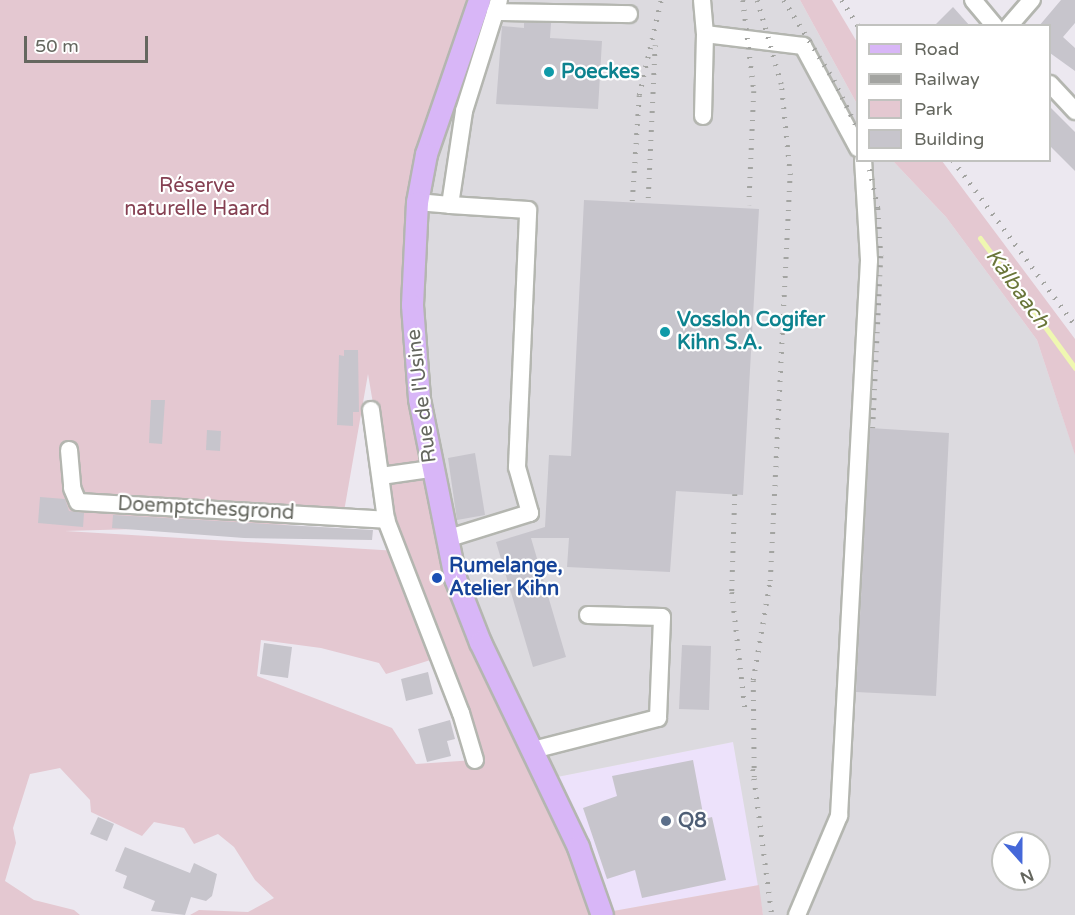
<!DOCTYPE html>
<html>
<head>
<meta charset="utf-8">
<style>
  body { margin:0 }
  #map { position:relative; width:1075px; height:915px; overflow:hidden; background:#ece8f0; font-family:"Varela Round",sans-serif }
  div>[style] { position:absolute }
  [style*='--x'] { left:calc(var(--x)*1px); top:calc(var(--y)*1px); width:calc(var(--w)*1px); rotate:calc(var(--a)*1deg) }
  .commercial>* { inset:0; background:#ede2fb }
  .industrial>* { inset:0; background:#dcdadf }
  .green>* { inset:0; background:#e4c8d1 }
  .stream>* { height:5px; margin:-2.5px; padding:0 2.5px; transform-origin:2.5px; border-radius:2.5px; background:#eff7b1 }
  .building>* { inset:0; background:#c7c5cc }
  .roads { filter:drop-shadow(2px 0 #b4b6b0) drop-shadow(-2px 0 #b4b6b0) drop-shadow(0 2px #b4b6b0) drop-shadow(0 -2px #b4b6b0) }
  .minor>* { height:16px; margin:-8px; padding:0 8px; transform-origin:8px; border-radius:8px; background:#fff }
  .major>* { height:21px; margin:-10.5px; padding:0 10.5px; transform-origin:10.5px; border-radius:10.5px; background:#d8b6f7 }
  .rail>* { height:4.5px; margin-top:-2.25px; transform-origin:0; background:repeating-linear-gradient(90deg,#a3a4a1 0 1.5px,transparent 0 9.5px) }
  .dots>* { width:16px; height:16px; translate:-50% -50%; box-sizing:border-box; border:3px solid #fff; border-radius:50% }
  span { translate:-50% -50%; white-space:nowrap; text-align:center; line-height:1.15; -webkit-text-stroke:4.5px #fff; paint-order:stroke }
  .culture-label { font-size:20px; color:#0d838f; font-weight:700 }
  .left { translate:0 -50%; text-align:left }
  .park-label { font-size:20px; color:#854052 }
  .street-label { font-size:20px; color:#65675f }
  .transit-label { font-size:20px; color:#164399; font-weight:700 }
  .service-label { font-size:20px; color:#4e5e75; font-weight:700 }
  .water-label { font-size:21px; color:#6a763a; font-style:italic }
  .legend { position:absolute; left:856px; top:24px; width:195px; height:138px; box-sizing:border-box; background:#fff; border:2px solid #c1c2bf; margin:0; padding:8px 10px; list-style:none; font-size:18px; color:#65675f }
  .legend li { display:flex; align-items:center; gap:12px; height:30px }
  .legend b { width:30px; border:2px solid #c1c2bf }
  .north { position:absolute; left:991px; top:831px; width:60px; height:60px; box-sizing:border-box; background:#fff; border:2px solid #c1c2bf; border-radius:50%; rotate:159deg; font-size:16px; font-weight:700; line-height:24px; text-align:center; color:#65675f }
  .north::after { content:''; display:block; margin:auto; width:21px; height:27px; background:#4568d9; clip-path:polygon(50% 0,100% 100%,50% 72%,0 100%) }
  .scale { position:absolute; left:24px; top:36px; width:124px; height:27px; box-sizing:border-box; border:3px solid #65675f; border-top:0; padding-left:8px; font-size:18px; line-height:21px; white-space:nowrap; color:#65675f; -webkit-text-stroke:4px #fff; paint-order:stroke }
</style>
</head>
<body>
<div id="map">
  <div class="commercial">
    <div style="clip-path:polygon(733px 742px,759px 885px,602px 913px,547px 779px)"></div>
  </div>
  <div class="industrial">
    <div style="clip-path:polygon(evenodd,479px 0,800px 0,857px 104px,858px 160px,893px 161px,946px 217px,1037px 340px,1075px 454px,1075px 915px,763px 915px,733px 742px,547px 779px,480px 642px,430px 469px,417px 202px,479px 0,1003px 843px,1039px 843px,1039px 879px,1003px 879px,1003px 843px)"></div>
  </div>
  <div class="green">
    <div style="clip-path:polygon(evenodd,0 0,479px 0,426px 154px,412px 305px,455px 578px,602px 913px,759px 885px,763px 915px,190px 915px,199px 910px,248px 912px,274px 898px,255px 880px,234px 847px,218px 834px,194px 844px,184px 828px,154px 822px,142px 836px,91px 812px,90px 800px,60px 768px,30px 774px,13px 828px,16px 843px,5px 881px,34px 900px,74px 910px,80px 915px,0 915px,0 0,368px 374px,398px 551px,65px 531px,342px 523px,368px 374px,0 0,261px 640px,321px 648px,379px 663px,386px 674px,440px 657px,475px 760px,416px 764px,392px 728px,257px 676px,261px 640px)"></div>
    <div style="clip-path:polygon(800px 0,832px 0,857px 42px,857px 104px)"></div>
    <div style="clip-path:polygon(893px 161px,942px 161px,1075px 339px,1075px 455px,1037px 340px,946px 217px)"></div>
  </div>
  <div class="stream">
    <div style="--x:980;--y:238;--w:161;--a:53.8"></div>
  </div>
  <div class="building">
    <div style="clip-path:polygon(1061px 0,1075px 0,1075px 23px,1063px 37px,1075px 48px,1075px 71px,1050px 53px,1050px 26px,1039px 26px)"></div>
    <div style="clip-path:polygon(953px 7px,970px 26px,934px 26px)"></div>
    <div style="clip-path:polygon(524px 23px,551px 23px,550px 38px,602px 41px,598px 109px,496px 104px,502px 26px,524px 28px)"></div>
    <div style="clip-path:polygon(1050px 107px,1075px 132px,1075px 171px,1050px 146px)"></div>
    <div style="clip-path:polygon(584px 200px,759px 209px,743px 495px,676px 491px,670px 572px,567px 567px,569px 538px,531px 538px,566px 657px,533px 667px,496px 542px,545px 527px,549px 455px,571px 456px)"></div>
    <div style="clip-path:polygon(344px 350px,358px 350px,359px 412px,353px 412px,353px 426px,337px 425px,339px 355px,344px 356px)"></div>
    <div style="clip-path:polygon(151px 400px,165px 400px,162px 444px,149px 443px)"></div>
    <div style="clip-path:polygon(870px 428px,949px 433px,936px 696px,856px 692px)"></div>
    <div style="clip-path:polygon(207px 430px,221px 431px,220px 451px,206px 450px)"></div>
    <div style="clip-path:polygon(475px 453px,485px 515px,457px 520px,448px 458px)"></div>
    <div style="clip-path:polygon(40px 497px,65px 499px,69px 511px,84px 513px,83px 527px,38px 523px)"></div>
    <div style="clip-path:polygon(113px 515px,373px 530px,372px 540px,244px 538px,112px 528px)"></div>
    <div style="clip-path:polygon(264px 643px,292px 647px,288px 678px,260px 674px)"></div>
    <div style="clip-path:polygon(682px 645px,711px 646px,709px 710px,679px 709px)"></div>
    <div style="clip-path:polygon(428px 672px,433px 694px,406px 701px,401px 679px)"></div>
    <div style="clip-path:polygon(450px 720px,455px 739px,447px 741px,451px 756px,427px 762px,418px 729px)"></div>
    <div style="clip-path:polygon(693px 760px,704px 819px,712px 817px,726px 880px,642px 898px,635px 870px,607px 879px,583px 808px,617px 796px,612px 776px)"></div>
    <div style="clip-path:polygon(98px 817px,114px 824px,107px 841px,90px 834px)"></div>
    <div style="clip-path:polygon(125px 847px,190px 873px,194px 863px,217px 874px,212px 896px,206px 901px,191px 897px,185px 915px,151px 911px,155px 901px,123px 888px,127px 876px,115px 871px)"></div>
  </div>
  <div class="roads">
    <div class="minor">
      <div style="--x:702;--y:0;--w:34;--a:85"></div>
      <div style="--x:705;--y:34;--w:99;--a:7"></div>
      <div style="--x:803;--y:46;--w:116;--a:61.7"></div>
      <div style="--x:973;--y:0;--w:34;--a:50"></div>
      <div style="--x:495;--y:12;--w:134;--a:0.9"></div>
      <div style="--x:1009;--y:26;--w:35;--a:-49"></div>
      <div style="--x:1050;--y:84;--w:37;--a:47"></div>
      <div style="--x:703;--y:116;--w:82;--a:-88.6"></div>
      <div style="--x:417;--y:202;--w:33;--a:5"></div>
      <div style="--x:450;--y:205;--w:95;--a:-81.5"></div>
      <div style="--x:464;--y:111;--w:116;--a:-72.5"></div>
      <div style="--x:371;--y:410;--w:111;--a:82.2"></div>
      <div style="--x:386;--y:520;--w:207;--a:68.8"></div>
      <div style="--x:461;--y:713;--w:49;--a:73.4"></div>
      <div style="--x:69;--y:450;--w:38;--a:85"></div>
      <div style="--x:72;--y:488;--w:15;--a:67"></div>
      <div style="--x:78;--y:502;--w:309;--a:3.3"></div>
      <div style="--x:381;--y:476;--w:49;--a:-8.1"></div>
      <div style="--x:446;--y:539;--w:88;--a:-17.2"></div>
      <div style="--x:530;--y:513;--w:48;--a:-105.8"></div>
      <div style="--x:517;--y:467;--w:257;--a:-87.5"></div>
      <div style="--x:528;--y:210;--w:78;--a:-176.3"></div>
      <div style="--x:533;--y:750;--w:129;--a:-14.4"></div>
      <div style="--x:658;--y:718;--w:101;--a:-87.7"></div>
      <div style="--x:662;--y:617;--w:74;--a:-178.5"></div>
      <div style="--x:797;--y:915;--w:108;--a:-67"></div>
      <div style="--x:839;--y:816;--w:557;--a:-86.91"></div>
      <div style="--x:869;--y:260;--w:100;--a:-93.4"></div>
    </div>
    <div class="major">
      <div style="--x:479;--y:0;--w:163;--a:109"></div>
      <div style="--x:426;--y:154;--w:49;--a:100.6"></div>
      <div style="--x:417;--y:202;--w:103;--a:92.8"></div>
      <div style="--x:412;--y:305;--w:94;--a:85.7"></div>
      <div style="--x:419;--y:399;--w:183;--a:78.6"></div>
      <div style="--x:455;--y:578;--w:69;--a:68.7"></div>
      <div style="--x:480;--y:642;--w:227;--a:64.4"></div>
      <div style="--x:578;--y:847;--w:72;--a:70.6"></div>
    </div>
  </div>
  <div class="rail">
    <div style="--x:743;--y:0;--w:92;--a:83.1"></div>
    <div style="--x:754;--y:91;--w:114;--a:92.5"></div>
    <div style="--x:784;--y:0;--w:94;--a:58"></div>
    <div style="--x:834;--y:80;--w:55;--a:63.9"></div>
    <div style="--x:842;--y:0;--w:31;--a:58"></div>
    <div style="--x:868;--y:160;--w:49;--a:78.2"></div>
    <div style="--x:878;--y:208;--w:48;--a:86.4"></div>
    <div style="--x:881;--y:256;--w:172;--a:92.7"></div>
    <div style="--x:953;--y:160;--w:205;--a:53.5"></div>
    <div style="--x:648;--y:198;--w:153;--a:-87.4"></div>
    <div style="--x:632;--y:201;--w:106;--a:-86.2"></div>
    <div style="--x:639;--y:95;--w:98;--a:-77"></div>
    <div style="--x:735;--y:494;--w:98;--a:91.8"></div>
    <div style="--x:732;--y:592;--w:116;--a:83.6"></div>
    <div style="--x:753;--y:769;--w:147;--a:82.6"></div>
    <div style="--x:754;--y:777;--w:97;--a:-90.6"></div>
    <div style="--x:753;--y:680;--w:100;--a:-80.3"></div>
    <div style="--x:770;--y:581;--w:406;--a:-87.2"></div>
    <div style="--x:790;--y:175;--w:91;--a:-95.6"></div>
    <div style="--x:781;--y:84;--w:87;--a:-105.9"></div>
  </div>
  <div class="dots">
    <div style="left:549px;top:72px;background:#0f9aa8"></div>
    <div style="left:665px;top:332px;background:#0f9aa8"></div>
    <div style="left:437px;top:578px;background:#1a4fb4"></div>
    <div style="left:666px;top:821px;background:#5c6f8a"></div>
  </div>
  <div class="culture-label">
    <span class="left" style="left:561px;top:72px">Poeckes</span>
    <span class="left" style="left:677px;top:332px">Vossloh Cogifer<br>Kihn S.A.</span>
  </div>
  <div class="park-label">
    <span style="left:197px;top:198px">Réserve<br>naturelle Haard</span>
  </div>
  <div class="street-label">
    <span style="left:422px;top:396px;rotate:-97deg">Rue de l'Usine</span>
    <span style="left:206px;top:509px;rotate:3deg">Doemptchesgrond</span>
  </div>
  <div class="transit-label">
    <span class="left" style="left:449px;top:578px">Rumelange,<br>Atelier Kihn</span>
  </div>
  <div class="service-label">
    <span class="left" style="left:678px;top:821px">Q8</span>
  </div>
  <div class="water-label">
    <span style="left:1017px;top:289px;rotate:54deg">Kälbaach</span>
  </div>
  <ul class="legend">
  <li><b style="height:8px;background:#d8b6f7"></b>Road</li>
  <li><b style="height:8px;background:#a3a4a1"></b>Railway</li>
  <li><b style="height:16px;background:#e4c8d1"></b>Park</li>
  <li><b style="height:16px;background:#c7c5cc"></b>Building</li>
  </ul>
  <div class="north">N</div>
  <div class="scale">50 m</div>
</div>
</body>
</html>
